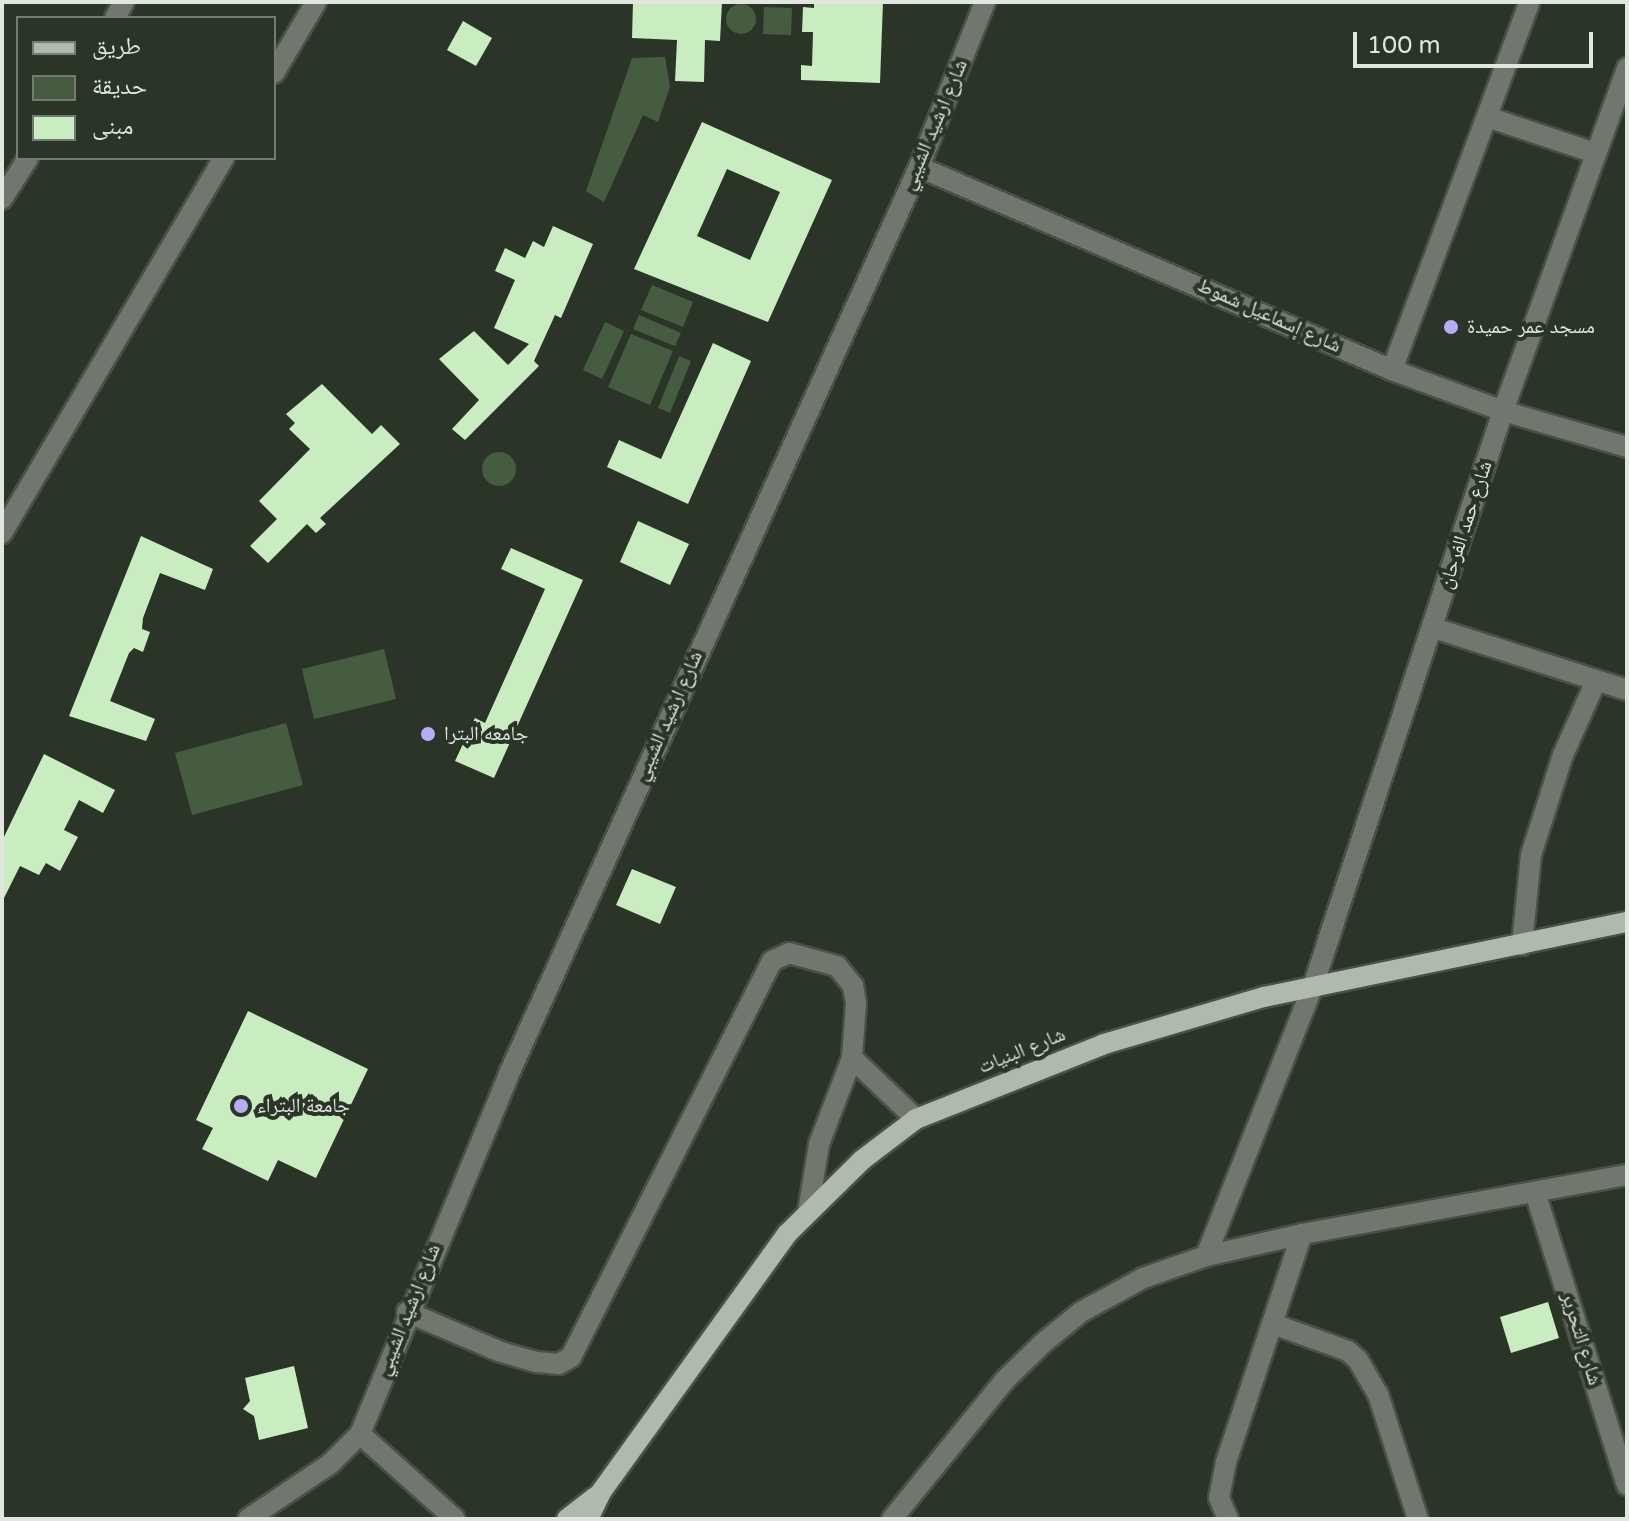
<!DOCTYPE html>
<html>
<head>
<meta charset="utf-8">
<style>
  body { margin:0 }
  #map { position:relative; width:1629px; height:1521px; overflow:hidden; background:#2a3528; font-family:"Varela Round","Noto Naskh Arabic",sans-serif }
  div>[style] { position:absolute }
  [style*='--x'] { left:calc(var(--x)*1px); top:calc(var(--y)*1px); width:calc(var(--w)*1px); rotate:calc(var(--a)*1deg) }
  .green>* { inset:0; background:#465c41 }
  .round { border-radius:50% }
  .building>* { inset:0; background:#c9ecc1 }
  .roads { filter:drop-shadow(2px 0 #475145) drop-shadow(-2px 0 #475145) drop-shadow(0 2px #475145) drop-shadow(0 -2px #475145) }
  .minor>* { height:20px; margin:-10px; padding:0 10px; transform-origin:10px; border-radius:10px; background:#71766f }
  .major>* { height:20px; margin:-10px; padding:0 10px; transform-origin:10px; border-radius:10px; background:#afbaac }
  .dots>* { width:22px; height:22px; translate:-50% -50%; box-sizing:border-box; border:4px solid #2a3528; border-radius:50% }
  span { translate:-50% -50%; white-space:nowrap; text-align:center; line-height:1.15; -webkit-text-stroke:8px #2a3528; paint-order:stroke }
  .street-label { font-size:20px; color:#e0e7df }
  .poi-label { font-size:20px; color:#e0e7df }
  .left { translate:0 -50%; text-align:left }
  .frame { position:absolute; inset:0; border:4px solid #e0e7df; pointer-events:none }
  .legend { position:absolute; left:16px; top:16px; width:260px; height:144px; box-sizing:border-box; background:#2a3528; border:2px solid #737c71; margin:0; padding:10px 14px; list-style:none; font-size:24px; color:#e0e7df }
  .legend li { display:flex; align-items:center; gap:16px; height:40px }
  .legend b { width:40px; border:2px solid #737c71 }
  .scale { position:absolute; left:1353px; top:32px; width:240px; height:36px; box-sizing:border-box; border:4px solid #e0e7df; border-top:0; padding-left:10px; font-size:24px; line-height:28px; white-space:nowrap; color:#e0e7df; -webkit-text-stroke:6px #2a3528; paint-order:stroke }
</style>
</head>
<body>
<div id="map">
  <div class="green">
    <div class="round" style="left:726px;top:4px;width:30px;height:30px"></div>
    <div style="clip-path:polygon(764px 7px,792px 8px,791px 35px,763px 34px)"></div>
    <div style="clip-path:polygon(665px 57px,670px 87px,658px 122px,643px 115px,604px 202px,586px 191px,632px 58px)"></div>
    <div style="clip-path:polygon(652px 285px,693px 302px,683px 327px,641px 310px)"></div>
    <div style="clip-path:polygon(639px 315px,681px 333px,675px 346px,633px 329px)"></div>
    <div style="clip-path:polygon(605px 322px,624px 331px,602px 379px,583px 370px)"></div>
    <div style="clip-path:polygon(631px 334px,673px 351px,650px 405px,608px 387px)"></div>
    <div style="clip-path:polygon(679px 356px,691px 361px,670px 413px,658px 408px)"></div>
    <div class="round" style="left:482px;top:452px;width:34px;height:34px"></div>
    <div style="clip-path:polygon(384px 649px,396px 699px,314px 719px,302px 669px)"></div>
    <div style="clip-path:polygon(286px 723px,303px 785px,192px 815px,175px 753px)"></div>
  </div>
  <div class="building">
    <div style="clip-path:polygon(633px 2px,722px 2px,720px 41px,705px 40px,704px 82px,675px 81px,677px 40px,632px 38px)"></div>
    <div style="clip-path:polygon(814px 2px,883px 2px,880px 83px,801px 80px,801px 65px,812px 66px,813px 32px,802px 32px,803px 7px,814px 8px)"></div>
    <div style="clip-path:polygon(463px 21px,492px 38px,476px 66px,447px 50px)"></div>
    <div style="clip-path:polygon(evenodd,702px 122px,832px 180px,768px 322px,634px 269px,702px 122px,727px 169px,780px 192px,750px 260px,697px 236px,727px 169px)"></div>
    <div style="clip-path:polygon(553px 226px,593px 244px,561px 318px,555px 315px,534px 361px,539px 366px,465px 440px,452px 429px,479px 400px,439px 359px,474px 331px,508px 365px,529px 344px,494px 328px,515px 280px,495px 271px,505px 248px,525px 258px,533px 241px,544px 247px)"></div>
    <div style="clip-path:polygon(713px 343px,751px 361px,688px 504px,607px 467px,619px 440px,661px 459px)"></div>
    <div style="clip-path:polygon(322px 384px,372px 434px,381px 425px,400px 444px,320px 518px,326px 524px,316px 533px,307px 524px,268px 563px,250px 546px,277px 519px,259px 501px,310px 449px,289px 429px,295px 423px,286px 414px)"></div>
    <div style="clip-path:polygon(638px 521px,689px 544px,670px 585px,620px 562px)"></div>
    <div style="clip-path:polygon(141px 536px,213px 569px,205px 590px,160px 573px,143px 618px,142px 629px,150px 632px,143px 652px,134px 648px,129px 653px,110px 701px,155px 719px,146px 741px,69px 716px)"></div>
    <div style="clip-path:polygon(511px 548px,583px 580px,494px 778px,455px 761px,475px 718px,485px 723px,545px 589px,501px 569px)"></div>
    <div style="clip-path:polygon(44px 754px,115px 790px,103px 813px,79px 800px,64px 830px,78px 837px,60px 871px,46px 863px,39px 875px,20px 866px,2px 902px,2px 841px)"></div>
    <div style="clip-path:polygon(632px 869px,676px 887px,660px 924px,616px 905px)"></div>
    <div style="clip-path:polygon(248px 1011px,368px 1069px,316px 1178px,278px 1160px,268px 1181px,202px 1149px,213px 1128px,196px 1120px)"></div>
    <div style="clip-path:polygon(1548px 1302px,1559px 1338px,1511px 1353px,1500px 1317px)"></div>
    <div style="clip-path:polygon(294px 1366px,308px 1428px,259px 1440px,254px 1416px,243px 1409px,250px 1401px,245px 1378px)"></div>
  </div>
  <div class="roads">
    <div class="minor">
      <div style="--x:115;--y:18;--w:18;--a:-61"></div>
      <div style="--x:274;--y:73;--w:82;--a:-59.4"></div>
      <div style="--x:1487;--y:117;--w:114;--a:18.4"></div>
      <div style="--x:919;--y:167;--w:515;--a:23.23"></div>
      <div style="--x:1392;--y:370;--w:118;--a:20.3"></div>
      <div style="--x:1503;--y:411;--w:129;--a:16.2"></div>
      <div style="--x:2;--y:199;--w:49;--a:-57.6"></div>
      <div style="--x:1392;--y:370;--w:391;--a:-69.5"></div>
      <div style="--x:2;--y:533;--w:436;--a:-59.4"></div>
      <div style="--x:1434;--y:628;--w:203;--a:17.8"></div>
      <div style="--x:1522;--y:945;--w:90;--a:-84.3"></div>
      <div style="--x:1531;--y:855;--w:105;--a:-72.3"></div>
      <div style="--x:1563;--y:755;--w:81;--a:-66"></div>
      <div style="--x:852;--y:1058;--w:88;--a:43.6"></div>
      <div style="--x:1535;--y:1192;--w:307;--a:72.6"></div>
      <div style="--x:1206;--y:1256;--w:290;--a:-68.4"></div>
      <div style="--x:1313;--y:986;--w:606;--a:-71.71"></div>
      <div style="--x:1503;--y:411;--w:365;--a:-70.1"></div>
      <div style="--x:407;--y:1312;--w:102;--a:23.1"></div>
      <div style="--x:501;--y:1352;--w:37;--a:16"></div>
      <div style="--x:537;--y:1362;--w:22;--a:5"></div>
      <div style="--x:559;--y:1364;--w:14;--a:-30"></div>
      <div style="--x:571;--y:1357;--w:444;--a:-63.1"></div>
      <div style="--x:772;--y:961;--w:19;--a:-25"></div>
      <div style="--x:789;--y:953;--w:50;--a:15.2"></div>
      <div style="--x:837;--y:966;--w:26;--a:51"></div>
      <div style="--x:853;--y:986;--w:17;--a:80"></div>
      <div style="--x:856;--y:1003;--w:55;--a:94.2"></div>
      <div style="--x:852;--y:1058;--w:92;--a:111"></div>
      <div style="--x:819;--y:1144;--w:69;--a:99.2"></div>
      <div style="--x:1273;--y:1324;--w:80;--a:19.8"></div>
      <div style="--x:1348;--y:1351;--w:13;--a:42"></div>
      <div style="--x:1358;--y:1360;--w:39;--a:60"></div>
      <div style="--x:1378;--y:1394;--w:131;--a:72.3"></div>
      <div style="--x:360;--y:1434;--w:127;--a:41.8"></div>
      <div style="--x:248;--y:1519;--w:99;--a:-33.9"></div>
      <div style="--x:330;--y:1464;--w:42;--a:-45"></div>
      <div style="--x:360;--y:1434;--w:387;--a:-67.5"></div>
      <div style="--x:508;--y:1076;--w:998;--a:-65.67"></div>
      <div style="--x:919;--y:167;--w:178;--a:-68.2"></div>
      <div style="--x:892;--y:1519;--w:178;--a:-50.9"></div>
      <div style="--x:1004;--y:1381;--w:54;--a:-44.3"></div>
      <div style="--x:1043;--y:1343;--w:49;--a:-39.2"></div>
      <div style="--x:1081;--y:1312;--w:71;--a:-28.7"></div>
      <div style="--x:1143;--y:1278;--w:67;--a:-19.2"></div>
      <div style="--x:1206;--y:1256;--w:98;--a:-12.9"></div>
      <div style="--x:1302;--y:1234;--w:330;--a:-10.3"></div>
      <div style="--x:1228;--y:1519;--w:23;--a:-113"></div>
      <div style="--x:1219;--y:1498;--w:37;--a:-79"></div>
      <div style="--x:1226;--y:1462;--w:240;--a:-71.6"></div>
    </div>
    <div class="major">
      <div style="--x:567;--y:1519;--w:36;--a:-38"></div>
      <div style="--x:588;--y:1519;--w:30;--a:-64"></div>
      <div style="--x:601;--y:1492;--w:318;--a:-54.2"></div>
      <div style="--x:787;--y:1234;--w:105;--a:-44.6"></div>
      <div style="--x:862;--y:1160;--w:68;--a:-37.2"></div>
      <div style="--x:916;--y:1119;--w:202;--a:-21.7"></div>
      <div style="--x:1104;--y:1044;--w:167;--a:-16.4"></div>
      <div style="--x:1264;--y:997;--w:371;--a:-11.7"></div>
    </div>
  </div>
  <div class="dots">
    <div style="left:1451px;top:327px;background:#b6acf8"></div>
    <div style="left:428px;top:734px;background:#b6acf8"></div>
    <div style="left:241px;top:1106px;background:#b6acf8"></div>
  </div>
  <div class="street-label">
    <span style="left:935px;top:125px;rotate:-67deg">شارع ارشيد الشيبي</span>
    <span style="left:1269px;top:316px;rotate:24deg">شارع إسماعيل شموط</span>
    <span style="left:1466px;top:525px;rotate:-72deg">شارع حمد الفرحان</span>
    <span style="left:669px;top:716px;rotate:-66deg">شارع ارشيد الشيبي</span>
    <span style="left:1022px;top:1051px;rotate:-22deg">شارع البنيات</span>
    <span style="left:409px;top:1310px;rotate:-68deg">شارع ارشيد الشيبي</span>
    <span style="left:1581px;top:1339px;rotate:73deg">شارع التحرير</span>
  </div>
  <div class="poi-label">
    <span class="left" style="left:1467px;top:327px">مسجد عمر حميدة</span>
    <span class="left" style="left:444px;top:734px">جامعه البترا</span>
    <span class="left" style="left:257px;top:1106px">جامعة البتراء</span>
  </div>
  <div class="frame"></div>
  <ul class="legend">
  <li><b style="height:10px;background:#afbaac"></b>طريق</li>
  <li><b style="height:22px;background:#465c41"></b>حديقة</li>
  <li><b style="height:22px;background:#c9ecc1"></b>مبنى</li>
  </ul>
  <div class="scale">100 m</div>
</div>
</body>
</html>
